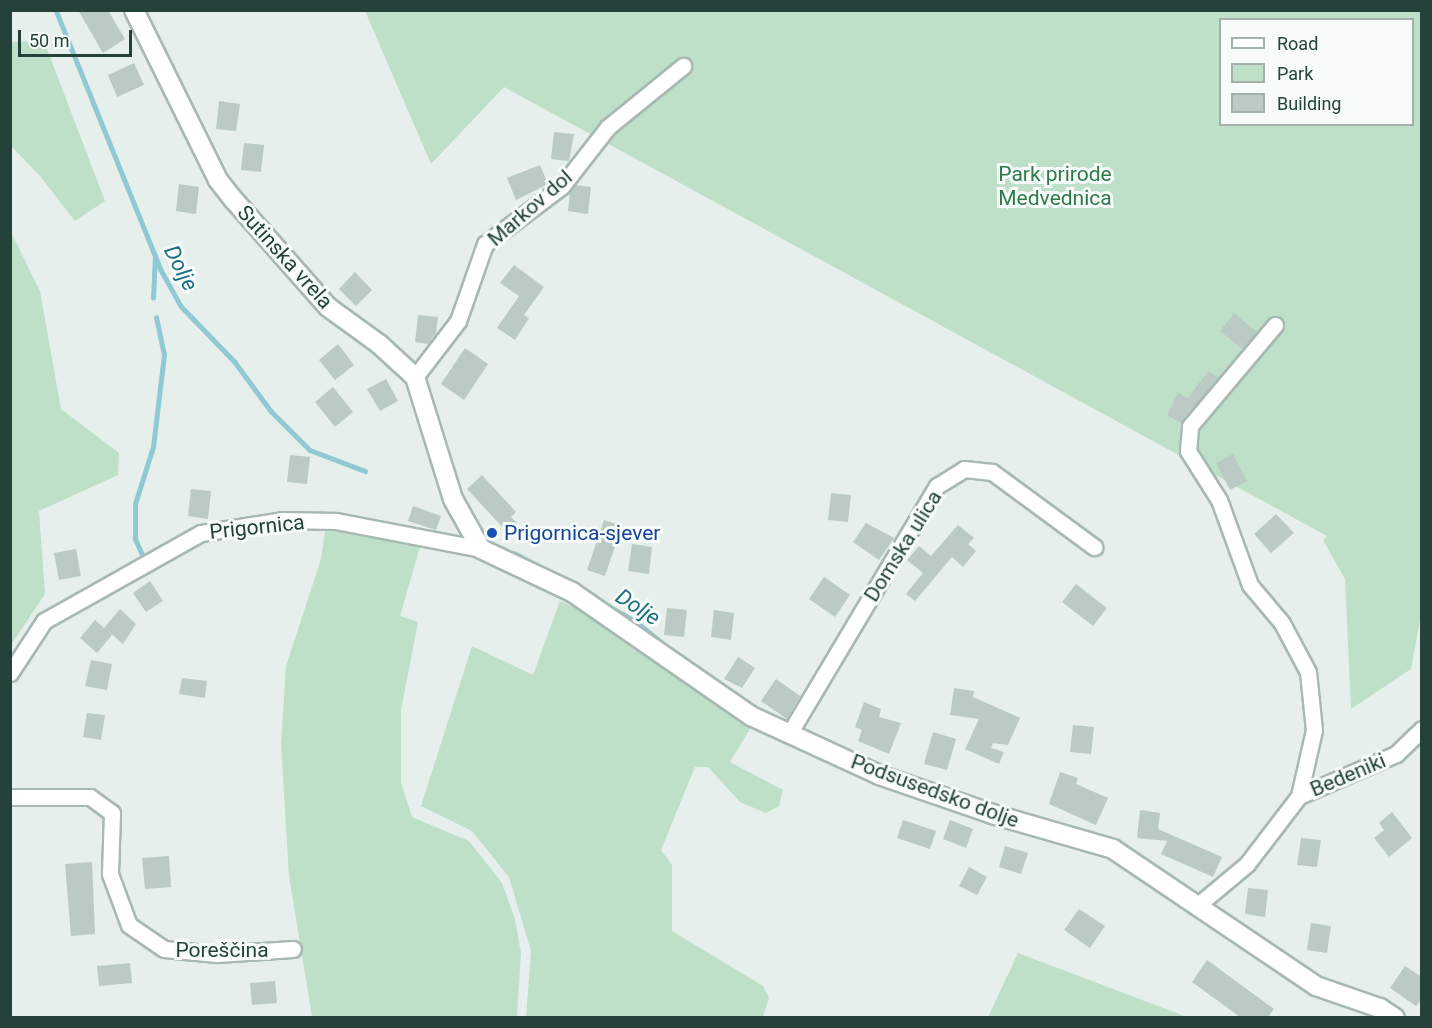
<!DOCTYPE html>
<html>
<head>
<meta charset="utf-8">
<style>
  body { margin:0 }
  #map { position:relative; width:1432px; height:1028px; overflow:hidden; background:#e6efeb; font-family:Roboto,sans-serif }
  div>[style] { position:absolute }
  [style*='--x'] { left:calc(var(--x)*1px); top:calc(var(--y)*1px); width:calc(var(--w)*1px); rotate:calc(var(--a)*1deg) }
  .green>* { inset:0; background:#bfe0c8 }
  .stream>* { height:4.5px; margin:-2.25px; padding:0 2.25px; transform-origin:2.25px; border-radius:2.25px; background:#8ec9d4 }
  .building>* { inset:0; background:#bbcac4 }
  .roads { filter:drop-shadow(2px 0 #a8b8b2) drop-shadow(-2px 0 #a8b8b2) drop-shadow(0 2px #a8b8b2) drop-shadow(0 -2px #a8b8b2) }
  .minor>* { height:15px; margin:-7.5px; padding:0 7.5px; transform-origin:7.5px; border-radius:7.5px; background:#fff }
  .tertiary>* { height:18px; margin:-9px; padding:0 9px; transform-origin:9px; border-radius:9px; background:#fff }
  .dots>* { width:16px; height:16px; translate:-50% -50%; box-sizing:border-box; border:3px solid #f7fbf9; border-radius:50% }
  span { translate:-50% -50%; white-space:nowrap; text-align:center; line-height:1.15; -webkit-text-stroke:6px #f7fbf9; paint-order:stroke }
  .park-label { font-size:21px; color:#2d7a4b }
  .street-label { font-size:21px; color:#24423a }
  .transit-label { font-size:21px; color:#164399 }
  .left { translate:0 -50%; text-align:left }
  .water-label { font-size:22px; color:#1c6f80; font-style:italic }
  .frame { position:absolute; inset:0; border:12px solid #24423a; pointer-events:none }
  .legend { position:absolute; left:1219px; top:18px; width:195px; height:108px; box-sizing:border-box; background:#f7fbf9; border:2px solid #a3b1ad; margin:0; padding:8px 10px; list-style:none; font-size:18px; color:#24423a }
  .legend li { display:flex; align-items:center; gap:12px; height:30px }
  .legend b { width:30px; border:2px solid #a3b1ad }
  .scale { position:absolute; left:18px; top:30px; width:114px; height:27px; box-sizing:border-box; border:3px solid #24423a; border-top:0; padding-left:8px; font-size:18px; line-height:21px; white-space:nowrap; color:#24423a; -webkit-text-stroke:4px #f7fbf9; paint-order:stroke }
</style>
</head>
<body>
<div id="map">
  <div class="green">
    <div style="clip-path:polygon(evenodd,365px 11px,1421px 11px,1422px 609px,1411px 669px,1351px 709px,1345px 579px,1323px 540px,1327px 536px,504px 87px,431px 164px,365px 11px,1220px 20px,1412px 20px,1412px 124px,1220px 124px,1220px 20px)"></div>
    <div style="clip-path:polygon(44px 41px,105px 201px,75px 221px,40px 176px,11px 146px,11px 42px)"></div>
    <div style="clip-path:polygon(11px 232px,40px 291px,61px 409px,119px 453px,118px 475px,39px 511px,45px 594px,11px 645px)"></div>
    <div style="clip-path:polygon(326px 525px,421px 543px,400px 616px,418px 622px,401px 710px,401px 783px,412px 817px,469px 841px,502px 883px,515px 919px,521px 953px,517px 1017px,312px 1017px,289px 876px,281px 744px,286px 666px,321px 559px)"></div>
    <div style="clip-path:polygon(560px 601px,612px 625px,709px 699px,753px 724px,730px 762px,783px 790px,779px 806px,766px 813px,740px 802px,708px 767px,695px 767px,661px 850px,672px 865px,672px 931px,763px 986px,769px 998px,763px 1017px,526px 1017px,531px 951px,509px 877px,472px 831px,421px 806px,472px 646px,533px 675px)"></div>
    <div style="clip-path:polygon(1018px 953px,1187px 1017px,988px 1017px)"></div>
  </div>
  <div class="stream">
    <div style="--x:56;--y:10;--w:280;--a:68"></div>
    <div style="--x:161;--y:270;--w:41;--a:60.9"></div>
    <div style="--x:181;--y:306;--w:78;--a:46"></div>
    <div style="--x:235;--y:362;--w:61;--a:53.7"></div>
    <div style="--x:271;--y:411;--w:55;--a:45"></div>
    <div style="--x:310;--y:450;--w:59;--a:20.9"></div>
    <div style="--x:153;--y:298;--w:42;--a:-87.3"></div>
    <div style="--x:514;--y:553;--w:32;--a:28"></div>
    <div style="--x:143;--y:557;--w:20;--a:-114"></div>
    <div style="--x:135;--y:539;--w:35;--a:-90"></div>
    <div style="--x:135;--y:504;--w:60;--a:-72.5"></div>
    <div style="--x:153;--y:447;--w:93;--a:-83.2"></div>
    <div style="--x:164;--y:355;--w:38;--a:-102"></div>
    <div style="--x:601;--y:602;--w:38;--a:29"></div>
    <div style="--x:634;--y:620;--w:53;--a:38.8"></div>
  </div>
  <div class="building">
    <div style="clip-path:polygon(78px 10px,108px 10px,125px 39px,103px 53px)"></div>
    <div style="clip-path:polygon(134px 63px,144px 85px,117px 97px,108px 75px)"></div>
    <div style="clip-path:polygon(219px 101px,240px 104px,236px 131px,216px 129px)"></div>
    <div style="clip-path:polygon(554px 132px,574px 134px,569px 161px,551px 159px)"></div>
    <div style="clip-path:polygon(244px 143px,264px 145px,261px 172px,241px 170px)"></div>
    <div style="clip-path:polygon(540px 165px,548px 184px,516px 200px,507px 178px)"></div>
    <div style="clip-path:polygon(179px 184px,199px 187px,196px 214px,176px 211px)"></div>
    <div style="clip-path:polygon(575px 185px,591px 187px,588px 214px,568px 211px,570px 191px)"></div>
    <div style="clip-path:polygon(514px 265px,544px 287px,524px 315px,529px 318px,515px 340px,497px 328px,519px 296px,500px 283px)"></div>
    <div style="clip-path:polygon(355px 272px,372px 290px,356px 306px,339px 289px)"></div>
    <div style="clip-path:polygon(1234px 313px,1257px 332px,1242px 349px,1220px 331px)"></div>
    <div style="clip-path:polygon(418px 315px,438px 317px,436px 333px,428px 344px,415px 342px)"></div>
    <div style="clip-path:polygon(338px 344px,354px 365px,335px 380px,319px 360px)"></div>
    <div style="clip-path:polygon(465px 348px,488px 364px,464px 400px,441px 384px)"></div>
    <div style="clip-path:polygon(1208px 371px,1218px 378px,1181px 423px,1167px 415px,1178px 393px,1188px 398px)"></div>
    <div style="clip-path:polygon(386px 379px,398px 401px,380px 411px,367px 389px)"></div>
    <div style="clip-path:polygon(333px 387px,353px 412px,335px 427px,315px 402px)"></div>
    <div style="clip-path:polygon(1233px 454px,1247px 481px,1230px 490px,1216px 463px)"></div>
    <div style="clip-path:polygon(290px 455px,310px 457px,307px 484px,287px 482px)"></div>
    <div style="clip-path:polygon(482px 475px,516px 512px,511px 517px,517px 523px,507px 532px,467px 489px)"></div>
    <div style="clip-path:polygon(191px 489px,211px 491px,208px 519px,188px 516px)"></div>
    <div style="clip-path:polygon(831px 493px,851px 495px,848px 522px,828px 520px)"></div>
    <div style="clip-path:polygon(413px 506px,441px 516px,436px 530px,408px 521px)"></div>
    <div style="clip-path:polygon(1276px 514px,1294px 533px,1271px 553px,1254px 534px)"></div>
    <div style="clip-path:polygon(604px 520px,622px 526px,605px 576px,587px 570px)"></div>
    <div style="clip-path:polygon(866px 523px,894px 538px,879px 560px,853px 542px)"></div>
    <div style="clip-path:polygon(958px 525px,974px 538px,968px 544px,976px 551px,963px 567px,952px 557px,915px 601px,906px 594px,923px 573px,907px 560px,919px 546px,931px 556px)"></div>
    <div style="clip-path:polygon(632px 544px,652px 547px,649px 574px,628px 571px)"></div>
    <div style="clip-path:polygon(76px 549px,81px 576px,59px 580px,54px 553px)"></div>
    <div style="clip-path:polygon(824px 577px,850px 595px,835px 617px,809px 599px)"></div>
    <div style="clip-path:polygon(150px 581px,163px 601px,146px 612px,133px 593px)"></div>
    <div style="clip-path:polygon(1076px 584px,1107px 608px,1093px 626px,1062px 602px)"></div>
    <div style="clip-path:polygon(667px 608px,687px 610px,684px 637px,664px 635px)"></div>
    <div style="clip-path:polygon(120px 609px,136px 624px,123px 644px,108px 631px,112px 635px,97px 653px,80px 638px,95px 620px,104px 628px)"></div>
    <div style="clip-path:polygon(714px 610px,734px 613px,731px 640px,711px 637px)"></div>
    <div style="clip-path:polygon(738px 657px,755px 668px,742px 688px,724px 679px)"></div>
    <div style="clip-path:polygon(91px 660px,112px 664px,107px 690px,85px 686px)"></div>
    <div style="clip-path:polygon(182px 678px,207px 681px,205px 698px,179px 694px)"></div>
    <div style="clip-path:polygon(776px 679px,800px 696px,787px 719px,761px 701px)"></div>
    <div style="clip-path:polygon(954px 688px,974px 691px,973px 697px,1020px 718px,1008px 745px,993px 743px,991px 748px,1004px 752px,999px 764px,965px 749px,979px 719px,950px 715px)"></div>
    <div style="clip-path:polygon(864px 702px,881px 709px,879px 717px,901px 723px,889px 754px,858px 741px,862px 730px,855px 727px)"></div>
    <div style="clip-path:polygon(87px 713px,105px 715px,101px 740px,83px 737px)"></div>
    <div style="clip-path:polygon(1073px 725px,1094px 727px,1091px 754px,1070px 752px)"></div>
    <div style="clip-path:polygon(933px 732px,956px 739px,947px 770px,924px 764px)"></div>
    <div style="clip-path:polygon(1060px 772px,1078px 778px,1076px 784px,1108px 798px,1096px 825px,1049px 804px)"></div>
    <div style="clip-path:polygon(1140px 810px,1160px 813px,1158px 829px,1222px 857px,1213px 877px,1161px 854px,1167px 841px,1137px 838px)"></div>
    <div style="clip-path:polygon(1392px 812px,1412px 838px,1389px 857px,1374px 838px,1384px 830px,1379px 823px)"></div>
    <div style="clip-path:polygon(903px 820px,936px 831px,930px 849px,897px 838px)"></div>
    <div style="clip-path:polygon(950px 820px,973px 829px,966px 848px,943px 839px)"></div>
    <div style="clip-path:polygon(1301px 838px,1321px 840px,1317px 867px,1297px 865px)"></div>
    <div style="clip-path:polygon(1005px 846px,1028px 853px,1021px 874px,999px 867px)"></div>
    <div style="clip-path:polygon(169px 856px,171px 887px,145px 889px,142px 858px)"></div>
    <div style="clip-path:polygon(92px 862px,95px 934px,71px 936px,65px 864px)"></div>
    <div style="clip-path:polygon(969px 867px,987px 877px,977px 895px,959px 886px)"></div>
    <div style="clip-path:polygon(1248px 888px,1268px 890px,1265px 917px,1245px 914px)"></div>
    <div style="clip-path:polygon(1079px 909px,1105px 926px,1090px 948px,1064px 930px)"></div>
    <div style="clip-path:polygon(1311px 923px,1331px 926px,1327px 953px,1307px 950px)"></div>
    <div style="clip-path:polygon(1207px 960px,1274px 1009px,1268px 1017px,1240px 1017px,1192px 982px)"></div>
    <div style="clip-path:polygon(130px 963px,132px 983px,99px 986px,97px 966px)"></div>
    <div style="clip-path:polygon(1405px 966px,1422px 977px,1422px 999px,1416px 1006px,1390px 988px)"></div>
    <div style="clip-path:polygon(275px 981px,277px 1003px,252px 1005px,250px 983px)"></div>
  </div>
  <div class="roads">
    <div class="minor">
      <div style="--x:415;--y:377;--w:71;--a:-52.5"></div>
      <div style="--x:458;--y:321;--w:82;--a:-70.7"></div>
      <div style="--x:485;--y:244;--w:96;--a:-37"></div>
      <div style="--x:562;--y:186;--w:75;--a:-52.1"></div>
      <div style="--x:608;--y:127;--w:97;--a:-39.1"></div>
      <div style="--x:10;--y:673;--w:62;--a:-56.8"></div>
      <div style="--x:44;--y:621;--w:180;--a:-29.3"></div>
      <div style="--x:201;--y:533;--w:82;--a:-9.1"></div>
      <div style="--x:282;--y:520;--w:54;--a:1.1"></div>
      <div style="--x:336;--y:521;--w:148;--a:10.9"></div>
      <div style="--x:789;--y:734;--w:289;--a:-59.2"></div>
      <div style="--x:937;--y:486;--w:32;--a:-32"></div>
      <div style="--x:964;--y:469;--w:28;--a:6"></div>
      <div style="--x:992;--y:472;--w:127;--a:36.3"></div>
      <div style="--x:1299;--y:796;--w:106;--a:-23.4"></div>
      <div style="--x:1396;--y:754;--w:36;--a:-44"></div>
      <div style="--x:10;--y:797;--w:80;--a:0"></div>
      <div style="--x:90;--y:797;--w:27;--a:36"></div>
      <div style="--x:112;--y:813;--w:61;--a:91.9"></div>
      <div style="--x:110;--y:874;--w:54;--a:69.6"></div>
      <div style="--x:129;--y:925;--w:42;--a:34.4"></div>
      <div style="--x:164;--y:949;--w:53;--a:5.4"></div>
      <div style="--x:217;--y:954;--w:76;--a:-3.8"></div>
      <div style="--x:1198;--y:905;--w:64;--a:-39.9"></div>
      <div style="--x:1247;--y:864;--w:86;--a:-52.6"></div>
      <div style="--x:1299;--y:796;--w:68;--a:-77.2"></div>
      <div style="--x:1314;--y:730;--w:58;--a:-95.9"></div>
      <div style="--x:1308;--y:672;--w:55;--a:-118"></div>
      <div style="--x:1282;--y:623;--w:50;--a:-130.1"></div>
      <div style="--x:1250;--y:585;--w:90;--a:-110"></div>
      <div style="--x:1219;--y:500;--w:58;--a:-122.3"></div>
      <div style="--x:1188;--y:451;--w:25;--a:-85"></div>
      <div style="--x:1190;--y:426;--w:132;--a:-49.9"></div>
    </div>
    <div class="tertiary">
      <div style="--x:134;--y:10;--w:190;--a:63.7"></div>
      <div style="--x:218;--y:180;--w:24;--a:52"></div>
      <div style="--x:233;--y:199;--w:144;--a:48.7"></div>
      <div style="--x:328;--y:307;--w:63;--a:36"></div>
      <div style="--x:379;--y:344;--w:49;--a:42.5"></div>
      <div style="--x:415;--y:377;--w:128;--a:72.7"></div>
      <div style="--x:453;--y:499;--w:57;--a:60.8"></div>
      <div style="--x:481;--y:549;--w:101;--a:25.3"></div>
      <div style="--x:572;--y:592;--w:218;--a:34.7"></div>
      <div style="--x:751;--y:716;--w:141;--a:24.7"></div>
      <div style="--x:879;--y:775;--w:120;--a:19"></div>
      <div style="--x:992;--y:814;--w:126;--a:16.1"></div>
      <div style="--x:1113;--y:849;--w:245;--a:34"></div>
      <div style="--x:1316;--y:986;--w:68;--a:19"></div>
      <div style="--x:1380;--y:1008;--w:18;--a:34"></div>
    </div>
  </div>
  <div class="dots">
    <div style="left:492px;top:533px;background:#1a4fb4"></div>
  </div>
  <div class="park-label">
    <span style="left:1055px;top:186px">Park prirode<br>Medvednica</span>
  </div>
  <div class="street-label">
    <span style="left:530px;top:208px;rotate:-41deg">Markov dol</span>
    <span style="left:285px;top:257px;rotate:48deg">Sutinska vrela</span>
    <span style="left:257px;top:527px;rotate:-6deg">Prigornica</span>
    <span style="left:903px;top:546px;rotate:-58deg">Domska ulica</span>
    <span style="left:1348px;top:775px;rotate:-23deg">Bedeniki</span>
    <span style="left:935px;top:791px;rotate:20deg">Podsusedsko dolje</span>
    <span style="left:222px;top:950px">Poreščina</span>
  </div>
  <div class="transit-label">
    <span class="left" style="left:504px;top:533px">Prigornica-sjever</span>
  </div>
  <div class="water-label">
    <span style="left:181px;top:268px;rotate:63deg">Dolje</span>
    <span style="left:638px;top:607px;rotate:33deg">Dolje</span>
  </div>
  <div class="frame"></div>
  <ul class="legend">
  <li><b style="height:8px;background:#fff"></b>Road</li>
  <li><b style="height:16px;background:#bfe0c8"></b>Park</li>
  <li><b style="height:16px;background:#bbcac4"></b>Building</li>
  </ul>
  <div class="scale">50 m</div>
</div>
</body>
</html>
